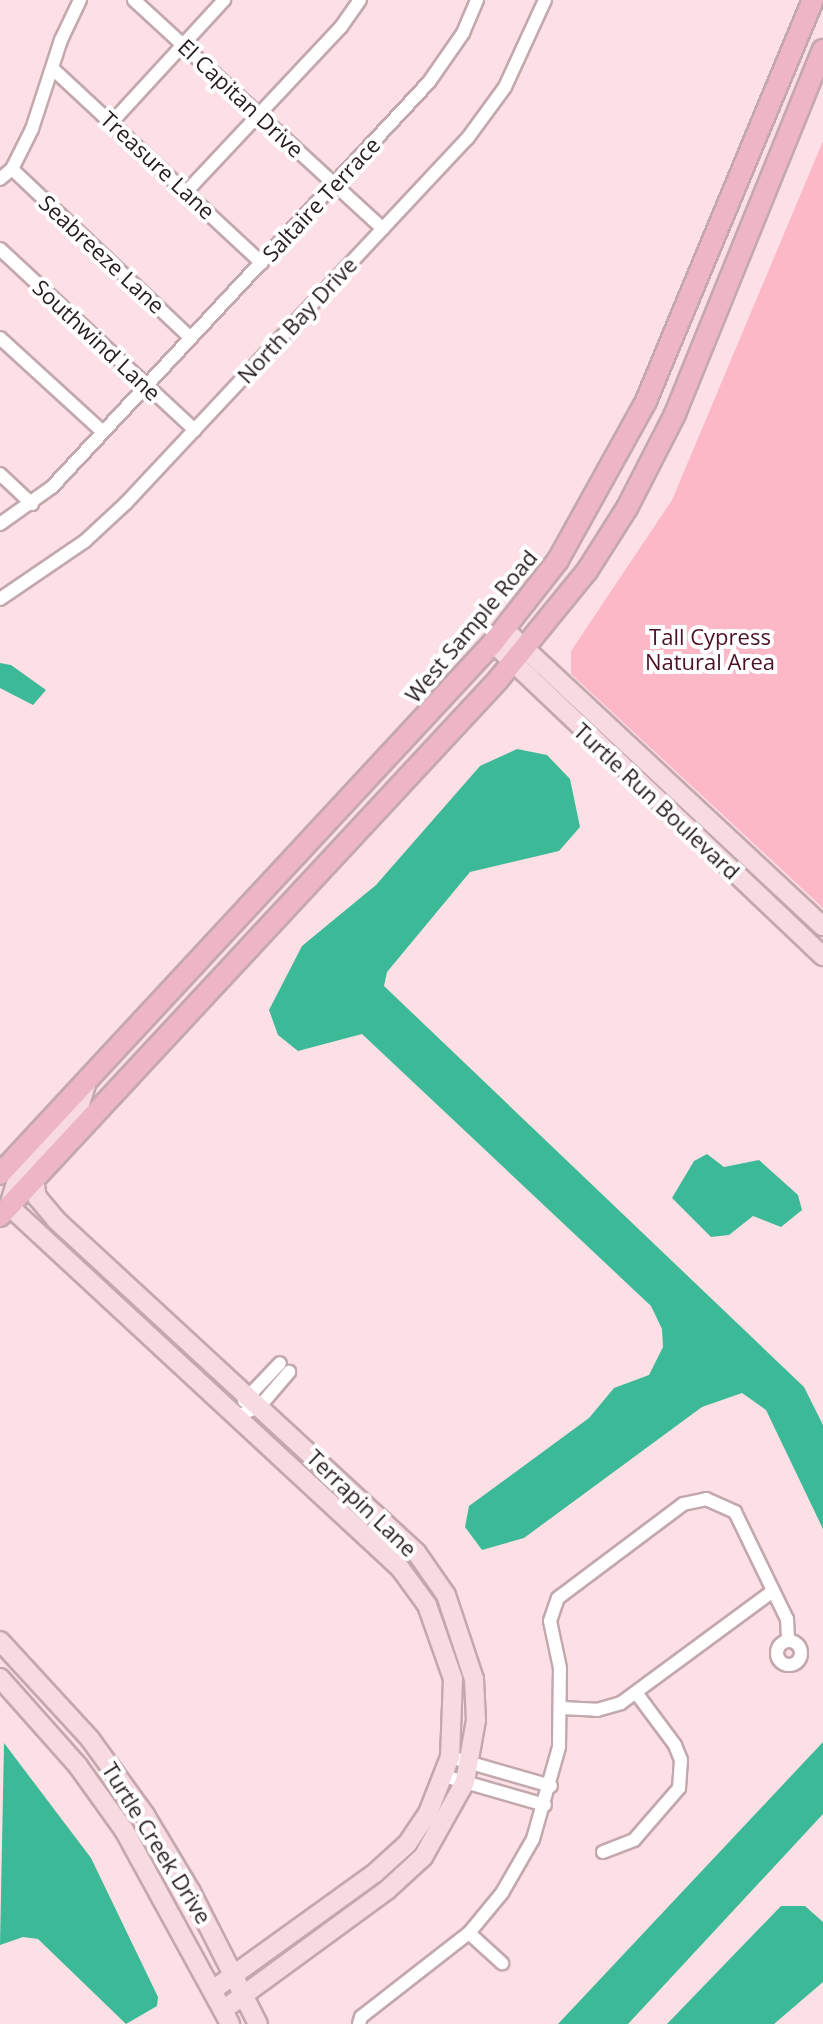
<!DOCTYPE html>
<html>
<head>
<meta charset="utf-8">
<style>
  body { margin:0 }
  #map { position:relative; width:823px; height:2024px; overflow:hidden; background:#fde0e6; font-family:"Open Sans",sans-serif }
  div>[style] { position:absolute }
  [style*='--x'] { left:calc(var(--x)*1px); top:calc(var(--y)*1px); width:calc(var(--w)*1px); rotate:calc(var(--a)*1deg) }
  .green>* { inset:0; background:#fdb8c8 }
  .water>* { inset:0; background:#3cb996 }
  .roads { filter:drop-shadow(2px 0 #c3a8ad) drop-shadow(-2px 0 #c3a8ad) drop-shadow(0 2px #c3a8ad) drop-shadow(0 -2px #c3a8ad) }
  .street>* { height:12px; margin:-6px; padding:0 6px; transform-origin:6px; border-radius:6px; background:#fff }
  .street>.ring { margin:-6px; padding:0; box-sizing:content-box; background:none; border:12px solid #fff; border-radius:50% }
  .secondary>* { height:18px; margin:-9px; padding:0 9px; transform-origin:9px; border-radius:9px; background:#f7dae2 }
  .primary>* { height:20px; margin:-10px; padding:0 10px; transform-origin:10px; border-radius:10px; background:#eeb6c5 }
  span { translate:-50% -50%; white-space:nowrap; text-align:center; line-height:1.15; -webkit-text-stroke:8px #fff; paint-order:stroke }
  .street-label { font-size:22px; color:#261c1e }
  .park-label { font-size:22px; color:#4c1126 }
</style>
</head>
<body>
<div id="map">
  <div class="green">
    <div style="clip-path:polygon(823px 141px,823px 908px,571px 674px,571px 651px,672px 500px)"></div>
  </div>
  <div class="water">
    <div style="clip-path:polygon(0 663px,11px 665px,46px 690px,33px 705px,0 688px)"></div>
    <div style="clip-path:polygon(517px 749px,547px 755px,570px 779px,580px 827px,559px 851px,470px 872px,387px 972px,384px 986px,804px 1387px,823px 1425px,823px 1529px,766px 1410px,742px 1393px,702px 1407px,524px 1538px,482px 1550px,465px 1527px,469px 1506px,589px 1418px,614px 1388px,649px 1375px,663px 1347px,662px 1329px,651px 1306px,362px 1034px,298px 1051px,278px 1035px,269px 1010px,302px 946px,376px 885px,480px 766px)"></div>
    <div style="clip-path:polygon(707px 1154px,724px 1167px,759px 1160px,798px 1195px,802px 1210px,781px 1227px,753px 1216px,729px 1235px,711px 1237px,672px 1198px,694px 1161px)"></div>
    <div style="clip-path:polygon(823px 1742px,823px 1814px,628px 2024px,558px 2024px)"></div>
    <div style="clip-path:polygon(4px 1743px,91px 1858px,158px 1997px,157px 2006px,126px 2024px,38px 1939px,23px 1937px,0 1945px)"></div>
    <div style="clip-path:polygon(781px 1906px,805px 1906px,823px 1922px,823px 1982px,774px 2024px,667px 2024px)"></div>
  </div>
  <div class="roads">
    <div class="street">
      <div style="--x:134;--y:0;--w:338;--a:42.6"></div>
      <div style="--x:53;--y:69;--w:285;--a:42.9"></div>
      <div style="--x:112;--y:122;--w:166;--a:-47.4"></div>
      <div style="--x:12;--y:169;--w:246;--a:43.4"></div>
      <div style="--x:0;--y:179;--w:16;--a:-40"></div>
      <div style="--x:12;--y:169;--w:45;--a:-63.4"></div>
      <div style="--x:32;--y:129;--w:94;--a:-72"></div>
      <div style="--x:61;--y:40;--w:44;--a:-64.6"></div>
      <div style="--x:187;--y:191;--w:225;--a:-46.8"></div>
      <div style="--x:341;--y:27;--w:33;--a:-55"></div>
      <div style="--x:0;--y:249;--w:266;--a:42.9"></div>
      <div style="--x:0;--y:338;--w:139;--a:42.4"></div>
      <div style="--x:0;--y:474;--w:44;--a:43.2"></div>
      <div style="--x:0;--y:524;--w:64;--a:-35.4"></div>
      <div style="--x:52;--y:487;--w:553;--a:-47.05"></div>
      <div style="--x:429;--y:82;--w:60;--a:-55.2"></div>
      <div style="--x:463;--y:33;--w:36;--a:-67"></div>
      <div style="--x:0;--y:599;--w:103;--a:-34.3"></div>
      <div style="--x:85;--y:541;--w:56;--a:-42.8"></div>
      <div style="--x:126;--y:503;--w:499;--a:-46.9"></div>
      <div style="--x:467;--y:139;--w:64;--a:-53.8"></div>
      <div style="--x:505;--y:87;--w:96;--a:-65.3"></div>
      <div style="--x:244;--y:1401;--w:52;--a:-46.5"></div>
      <div style="--x:237;--y:1416;--w:25;--a:-23"></div>
      <div style="--x:260;--y:1406;--w:45;--a:-49.5"></div>
      <div class="ring" style="left:777px;top:1641px;width:12px;height:12px"></div>
      <div style="--x:562;--y:1708;--w:35;--a:3"></div>
      <div style="--x:597;--y:1710;--w:25;--a:-16"></div>
      <div style="--x:621;--y:1703;--w:189;--a:-36.4"></div>
      <div style="--x:450;--y:1757;--w:105;--a:16"></div>
      <div style="--x:444;--y:1776;--w:105;--a:16"></div>
      <div style="--x:603;--y:1852;--w:33;--a:-21"></div>
      <div style="--x:634;--y:1840;--w:69;--a:-49.1"></div>
      <div style="--x:679;--y:1788;--w:28;--a:-86"></div>
      <div style="--x:681;--y:1760;--w:16;--a:-112"></div>
      <div style="--x:675;--y:1745;--w:64;--a:-126.7"></div>
      <div style="--x:469;--y:1933;--w:45;--a:42.3"></div>
      <div style="--x:359;--y:2024;--w:7;--a:-74"></div>
      <div style="--x:361;--y:2017;--w:137;--a:-37.9"></div>
      <div style="--x:469;--y:1933;--w:52;--a:-50.5"></div>
      <div style="--x:502;--y:1893;--w:62;--a:-60.1"></div>
      <div style="--x:533;--y:1839;--w:96;--a:-74.2"></div>
      <div style="--x:559;--y:1747;--w:79;--a:-89.3"></div>
      <div style="--x:560;--y:1668;--w:48;--a:-102"></div>
      <div style="--x:550;--y:1621;--w:24;--a:-71"></div>
      <div style="--x:558;--y:1598;--w:156;--a:-36.9"></div>
      <div style="--x:683;--y:1504;--w:24;--a:-12"></div>
      <div style="--x:706;--y:1499;--w:32;--a:24"></div>
      <div style="--x:735;--y:1512;--w:119;--a:64.1"></div>
      <div style="--x:787;--y:1619;--w:22;--a:87"></div>
    </div>
    <div class="secondary">
      <div style="--x:504;--y:629;--w:436;--a:43"></div>
      <div style="--x:493;--y:643;--w:455;--a:43.5"></div>
      <div style="--x:87;--y:1082;--w:25;--a:108"></div>
      <div style="--x:79;--y:1106;--w:84;--a:133.6"></div>
      <div style="--x:21;--y:1167;--w:41;--a:107.1"></div>
      <div style="--x:9;--y:1206;--w:533;--a:42.79"></div>
      <div style="--x:400;--y:1568;--w:46;--a:53.9"></div>
      <div style="--x:427;--y:1605;--w:78;--a:70.6"></div>
      <div style="--x:453;--y:1679;--w:78;--a:92.2"></div>
      <div style="--x:450;--y:1757;--w:60;--a:111.4"></div>
      <div style="--x:428;--y:1813;--w:37;--a:124"></div>
      <div style="--x:407;--y:1844;--w:43;--a:137.8"></div>
      <div style="--x:375;--y:1873;--w:198;--a:144.2"></div>
      <div style="--x:34;--y:1179;--w:18;--a:81"></div>
      <div style="--x:37;--y:1197;--w:30;--a:50"></div>
      <div style="--x:56;--y:1220;--w:490;--a:42.7"></div>
      <div style="--x:416;--y:1552;--w:52;--a:55.1"></div>
      <div style="--x:446;--y:1595;--w:89;--a:71.6"></div>
      <div style="--x:474;--y:1679;--w:41;--a:87.2"></div>
      <div style="--x:476;--y:1720;--w:63;--a:100.1"></div>
      <div style="--x:465;--y:1782;--w:86;--a:119.2"></div>
      <div style="--x:423;--y:1857;--w:49;--a:137.5"></div>
      <div style="--x:387;--y:1890;--w:203;--a:143.8"></div>
      <div style="--x:0;--y:1641;--w:133;--a:47.4"></div>
      <div style="--x:90;--y:1739;--w:94;--a:54.1"></div>
      <div style="--x:145;--y:1815;--w:90;--a:59.1"></div>
      <div style="--x:191;--y:1892;--w:148;--a:63.1"></div>
      <div style="--x:0;--y:1678;--w:118;--a:48.4"></div>
      <div style="--x:78;--y:1766;--w:79;--a:54.3"></div>
      <div style="--x:124;--y:1830;--w:221;--a:61.3"></div>
    </div>
    <div class="primary">
      <div style="--x:0;--y:1174;--w:725;--a:-47.13"></div>
      <div style="--x:493;--y:643;--w:105;--a:-51.9"></div>
      <div style="--x:558;--y:560;--w:182;--a:-61"></div>
      <div style="--x:646;--y:401;--w:434;--a:-67.4"></div>
      <div style="--x:0;--y:1216;--w:732;--a:-47.1"></div>
      <div style="--x:498;--y:680;--w:141;--a:-50.8"></div>
      <div style="--x:587;--y:571;--w:75;--a:-57.6"></div>
      <div style="--x:627;--y:508;--w:106;--a:-62.9"></div>
      <div style="--x:675;--y:414;--w:393;--a:-67.9"></div>
    </div>
  </div>
  <div class="street-label">
    <span style="left:241px;top:98px;rotate:43deg">El Capitan Drive</span>
    <span style="left:158px;top:165px;rotate:43deg">Treasure Lane</span>
    <span style="left:321px;top:199px;rotate:-47deg">Saltaire Terrace</span>
    <span style="left:102px;top:254px;rotate:43deg">Seabreeze Lane</span>
    <span style="left:297px;top:320px;rotate:-47deg">North Bay Drive</span>
    <span style="left:97px;top:340px;rotate:43deg">Southwind Lane</span>
    <span style="left:471px;top:626px;rotate:-50deg">West Sample Road</span>
    <span style="left:657px;top:801px;rotate:43deg">Turtle Run Boulevard</span>
    <span style="left:362px;top:1503px;rotate:44deg">Terrapin Lane</span>
    <span style="left:157px;top:1843px;rotate:58deg">Turtle Creek Drive</span>
  </div>
  <div class="park-label">
    <span style="left:710px;top:649px">Tall Cypress<br>Natural Area</span>
  </div>
</div>
</body>
</html>
